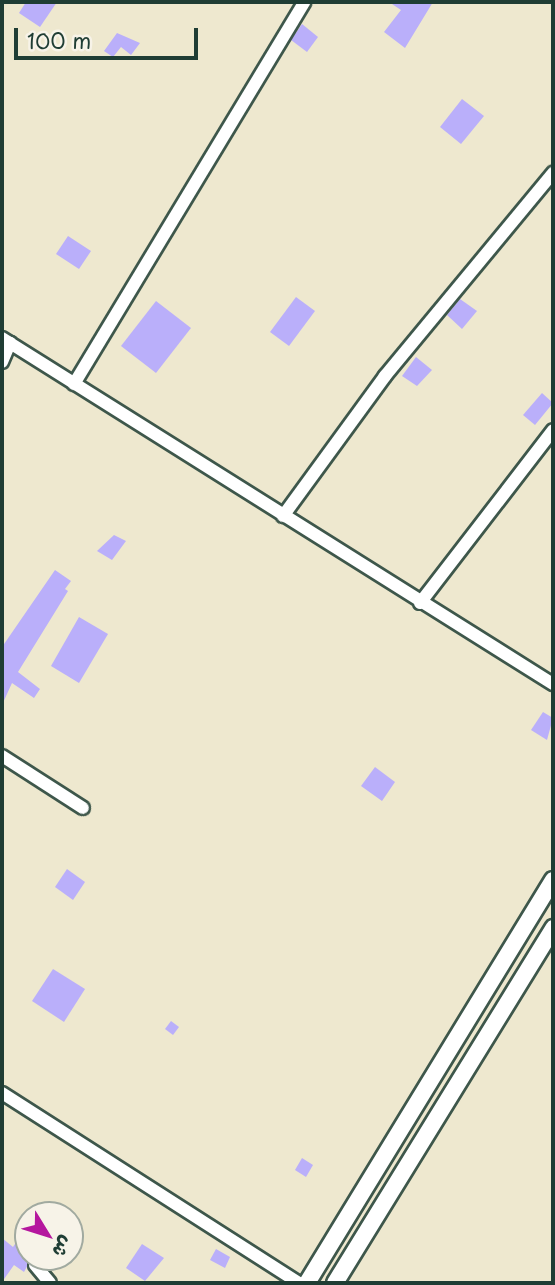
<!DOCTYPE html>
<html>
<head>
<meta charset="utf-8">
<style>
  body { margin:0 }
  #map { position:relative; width:555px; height:1285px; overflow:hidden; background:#eee8cf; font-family:"Playpen Sans","Playpen Sans Arabic",sans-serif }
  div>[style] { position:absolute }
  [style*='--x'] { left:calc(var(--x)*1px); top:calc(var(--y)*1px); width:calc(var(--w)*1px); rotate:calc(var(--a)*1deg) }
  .building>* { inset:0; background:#baaffa }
  .roads { filter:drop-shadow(2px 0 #3e574b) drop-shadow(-2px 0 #3e574b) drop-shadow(0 2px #3e574b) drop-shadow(0 -2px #3e574b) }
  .minor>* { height:12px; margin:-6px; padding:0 6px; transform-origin:6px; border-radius:6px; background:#fff }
  .secondary>* { height:16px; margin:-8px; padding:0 8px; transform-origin:8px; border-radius:8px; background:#fff }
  span { translate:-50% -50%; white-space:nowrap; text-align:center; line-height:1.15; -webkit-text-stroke:5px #f7f3e8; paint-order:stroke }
  .frame { position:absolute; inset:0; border:4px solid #1f3d34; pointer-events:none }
  .north { position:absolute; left:14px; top:1201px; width:70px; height:70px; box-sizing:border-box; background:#f7f3e8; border:2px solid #a1aaa0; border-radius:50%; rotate:128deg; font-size:19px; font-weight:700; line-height:28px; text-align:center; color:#1f3d34 }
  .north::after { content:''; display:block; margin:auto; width:24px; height:32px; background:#b5179e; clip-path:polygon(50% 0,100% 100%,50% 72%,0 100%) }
  .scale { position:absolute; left:14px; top:28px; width:184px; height:32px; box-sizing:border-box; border:4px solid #1f3d34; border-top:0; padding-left:9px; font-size:21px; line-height:24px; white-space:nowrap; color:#1f3d34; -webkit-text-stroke:5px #f7f3e8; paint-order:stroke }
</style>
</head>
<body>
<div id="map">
  <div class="building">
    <div style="clip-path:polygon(26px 2px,57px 2px,40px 27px,19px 13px)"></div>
    <div style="clip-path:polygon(389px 2px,433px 2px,405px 48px,384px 32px,401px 10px)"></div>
    <div style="clip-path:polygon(302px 24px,318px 37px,307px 52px,291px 40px)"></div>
    <div style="clip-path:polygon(117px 33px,140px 43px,131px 55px,121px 47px,113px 57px,104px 51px)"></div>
    <div style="clip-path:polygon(462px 99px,484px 116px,461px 144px,440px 127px)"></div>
    <div style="clip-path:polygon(68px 236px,91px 251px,79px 269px,56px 254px)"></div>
    <div style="clip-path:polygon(296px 297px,315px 311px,289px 346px,270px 332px)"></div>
    <div style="clip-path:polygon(460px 299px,477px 311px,462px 329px,447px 315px)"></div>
    <div style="clip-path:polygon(156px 301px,191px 328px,156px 373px,121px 346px)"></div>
    <div style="clip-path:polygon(416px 357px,432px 370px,417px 386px,402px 376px)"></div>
    <div style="clip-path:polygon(542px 393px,553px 403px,535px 425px,523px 415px)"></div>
    <div style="clip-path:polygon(114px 535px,126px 541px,112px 560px,97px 551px)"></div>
    <div style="clip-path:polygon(55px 570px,71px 581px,65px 589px,68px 591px,18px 672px,40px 689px,34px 698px,12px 683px,2px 705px,2px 647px)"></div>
    <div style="clip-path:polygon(79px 617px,108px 634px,79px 683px,51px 666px)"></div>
    <div style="clip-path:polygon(543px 712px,553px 718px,547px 740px,531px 730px)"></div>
    <div style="clip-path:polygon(375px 767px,395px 782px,382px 801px,361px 786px)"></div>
    <div style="clip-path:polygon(67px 869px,85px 882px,73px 900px,55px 887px)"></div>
    <div style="clip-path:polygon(53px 969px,85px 989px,64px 1022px,32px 1001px)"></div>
    <div style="clip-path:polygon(171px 1021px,179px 1027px,173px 1035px,165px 1029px)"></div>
    <div style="clip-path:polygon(302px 1158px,313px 1165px,306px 1177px,295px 1170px)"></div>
    <div style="clip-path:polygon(2px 1238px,13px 1247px,17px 1241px,32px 1257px,24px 1272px,14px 1265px,2px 1282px)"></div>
    <div style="clip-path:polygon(142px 1244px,164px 1258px,145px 1281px,126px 1268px)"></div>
    <div style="clip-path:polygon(216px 1249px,230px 1257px,225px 1268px,210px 1260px)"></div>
  </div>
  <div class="roads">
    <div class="minor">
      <div style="--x:2;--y:338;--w:651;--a:32.13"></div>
      <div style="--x:2;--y:362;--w:21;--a:-67"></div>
      <div style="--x:74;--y:384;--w:446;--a:-58.9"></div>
      <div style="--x:283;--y:516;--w:173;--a:-53.9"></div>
      <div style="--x:385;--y:376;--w:264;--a:-50.4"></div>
      <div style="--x:420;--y:603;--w:218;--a:-52.4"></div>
      <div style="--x:2;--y:756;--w:96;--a:32.7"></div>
      <div style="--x:2;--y:1093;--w:353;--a:32.6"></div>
      <div style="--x:35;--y:1265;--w:23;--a:50"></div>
    </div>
    <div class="secondary">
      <div style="--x:307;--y:1283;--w:472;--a:-58.6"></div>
      <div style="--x:335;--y:1283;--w:417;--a:-58.4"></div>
    </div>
  </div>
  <div class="frame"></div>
  <div class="north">ش</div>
  <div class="scale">100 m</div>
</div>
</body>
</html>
